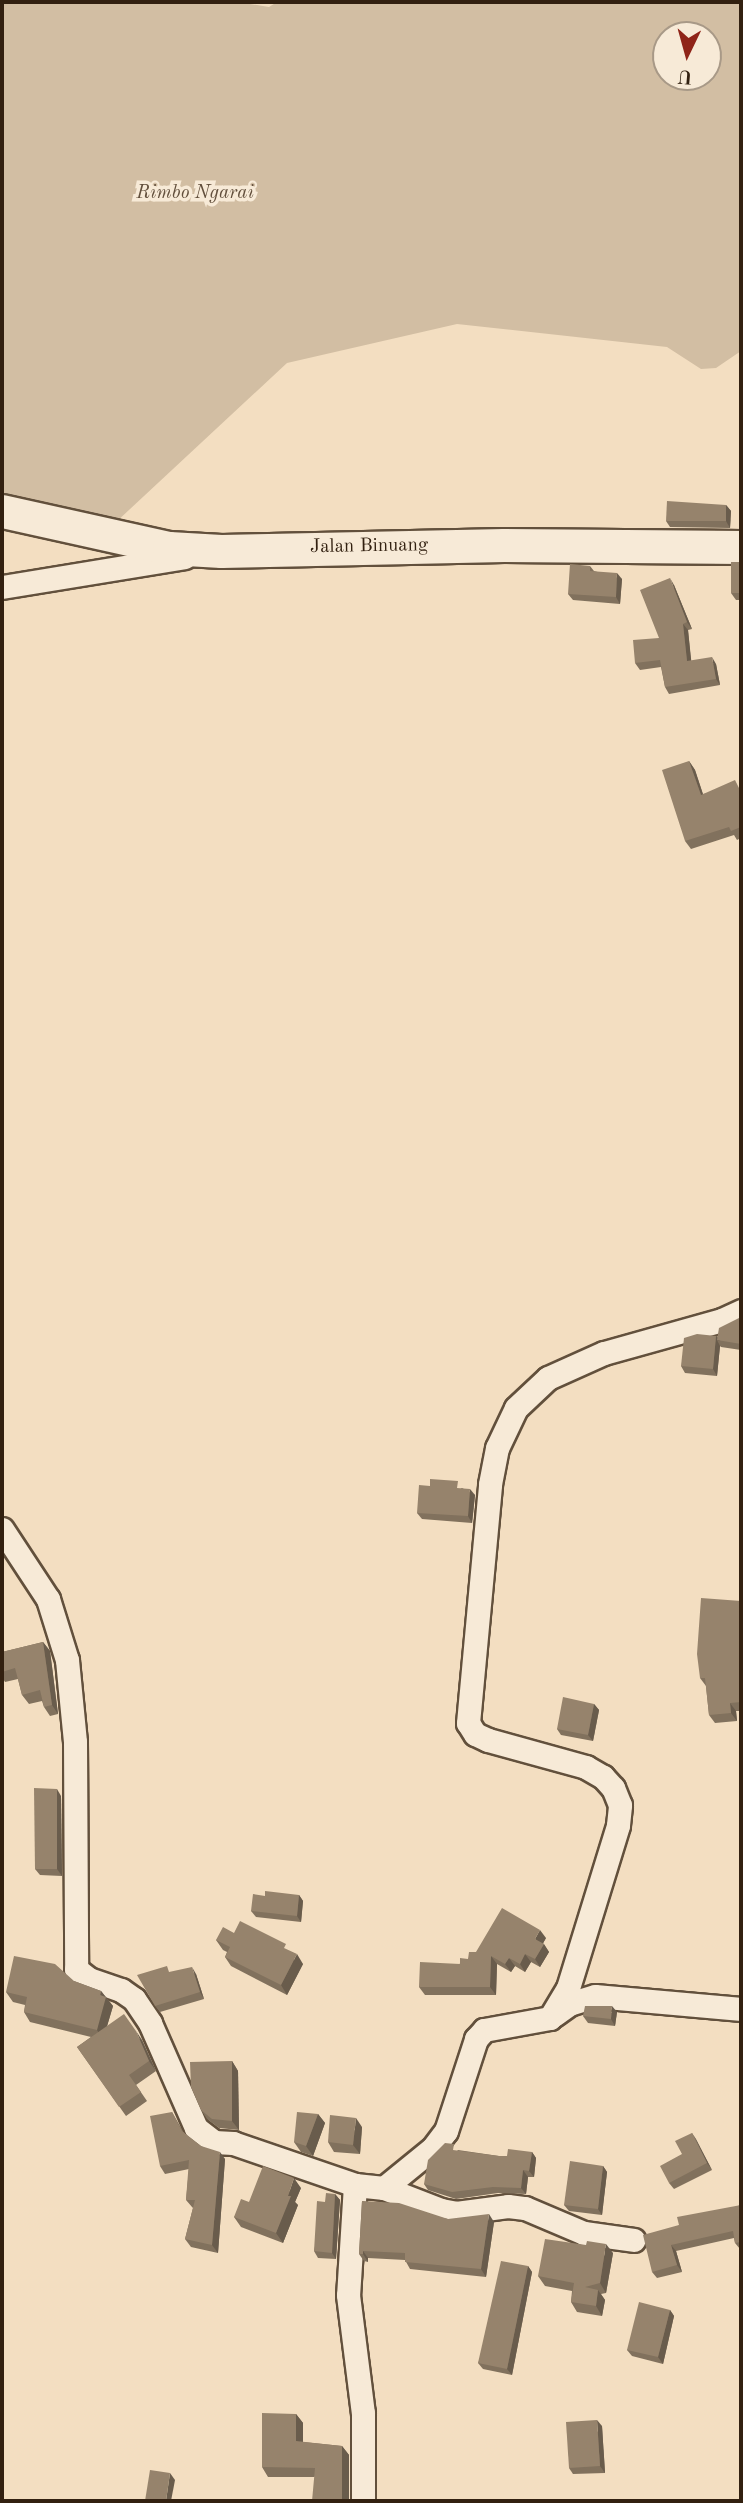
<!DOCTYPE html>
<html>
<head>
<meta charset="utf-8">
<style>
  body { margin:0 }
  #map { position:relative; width:743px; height:2503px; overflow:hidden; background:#f3dec1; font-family:"Old Standard TT",serif }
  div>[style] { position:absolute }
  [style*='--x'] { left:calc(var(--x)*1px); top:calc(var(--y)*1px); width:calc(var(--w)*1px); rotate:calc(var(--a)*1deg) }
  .green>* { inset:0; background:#d2bea3 }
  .roads { filter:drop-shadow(2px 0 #62503c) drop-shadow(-2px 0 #62503c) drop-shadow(0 2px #62503c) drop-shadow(0 -2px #62503c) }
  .street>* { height:23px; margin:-11.5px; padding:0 11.5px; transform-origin:11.5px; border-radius:11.5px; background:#f7ead7 }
  .secondary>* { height:33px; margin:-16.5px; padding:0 16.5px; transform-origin:16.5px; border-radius:16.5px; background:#f7ead7 }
  .wall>* { inset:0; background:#81715d }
  .shaded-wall>* { inset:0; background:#695c4c }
  .building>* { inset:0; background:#96836c }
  span { translate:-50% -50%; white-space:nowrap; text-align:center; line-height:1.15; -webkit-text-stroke:7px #f7ead7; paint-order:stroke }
  .park-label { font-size:19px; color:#624f3c; font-style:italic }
  .street-label { font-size:19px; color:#322010 }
  .frame { position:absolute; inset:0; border:4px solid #322010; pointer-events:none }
  .north { position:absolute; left:652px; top:21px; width:70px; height:70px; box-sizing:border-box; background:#f7ead7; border:2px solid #a89987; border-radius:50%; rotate:185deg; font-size:19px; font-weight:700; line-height:28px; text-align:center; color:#322010 }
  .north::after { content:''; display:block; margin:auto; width:24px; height:32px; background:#8f2418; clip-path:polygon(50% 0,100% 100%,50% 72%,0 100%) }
</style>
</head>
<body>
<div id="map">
  <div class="green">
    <div style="clip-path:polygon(evenodd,2px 2px,238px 2px,269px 7px,277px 2px,741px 2px,741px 351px,716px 368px,701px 369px,667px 347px,457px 324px,287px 363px,115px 523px,2px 496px,2px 2px,666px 35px,708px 35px,708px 77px,666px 77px,666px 35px)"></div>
  </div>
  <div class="roads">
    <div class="street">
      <div style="--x:2;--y:587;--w:185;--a:-9.3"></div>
      <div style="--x:2;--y:1529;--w:84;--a:56.7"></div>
      <div style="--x:48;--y:1599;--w:64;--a:72.7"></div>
      <div style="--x:67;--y:1660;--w:82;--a:84.4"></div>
      <div style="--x:75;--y:1742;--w:227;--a:89.7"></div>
      <div style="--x:76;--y:1969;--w:16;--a:38"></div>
      <div style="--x:89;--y:1979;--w:34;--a:19"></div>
      <div style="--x:121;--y:1990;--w:16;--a:35"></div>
      <div style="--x:134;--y:1999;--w:29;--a:56"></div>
      <div style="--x:150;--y:2023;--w:115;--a:66.3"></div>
      <div style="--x:196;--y:2128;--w:23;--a:38"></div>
      <div style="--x:214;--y:2142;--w:19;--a:3"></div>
      <div style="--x:233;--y:2143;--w:129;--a:19"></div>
      <div style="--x:355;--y:2185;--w:29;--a:6"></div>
      <div style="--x:384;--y:2188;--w:61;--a:21.1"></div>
      <div style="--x:441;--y:2210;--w:15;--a:11"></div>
      <div style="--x:456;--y:2213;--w:52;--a:-7.7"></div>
      <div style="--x:508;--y:2206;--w:17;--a:7"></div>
      <div style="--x:525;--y:2208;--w:64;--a:23"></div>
      <div style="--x:584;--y:2233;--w:50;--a:8"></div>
      <div style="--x:554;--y:2015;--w:19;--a:-36"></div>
      <div style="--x:569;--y:2004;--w:27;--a:-17"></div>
      <div style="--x:595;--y:1996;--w:147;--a:5.1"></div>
      <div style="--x:355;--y:2185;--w:110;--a:93.6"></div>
      <div style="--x:348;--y:2295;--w:119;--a:82.8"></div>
      <div style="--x:363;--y:2413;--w:88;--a:90"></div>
      <div style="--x:384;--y:2188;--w:63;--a:-39.2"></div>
      <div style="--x:433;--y:2148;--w:21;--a:-53"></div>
      <div style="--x:446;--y:2131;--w:97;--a:-71.9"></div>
      <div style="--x:476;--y:2039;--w:12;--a:-48"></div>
      <div style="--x:484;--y:2030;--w:67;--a:-10.3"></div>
      <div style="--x:550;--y:2018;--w:35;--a:-59"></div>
      <div style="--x:568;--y:1988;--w:170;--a:-72.9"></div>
      <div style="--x:618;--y:1825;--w:20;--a:-84"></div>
      <div style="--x:620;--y:1805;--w:18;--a:-112"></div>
      <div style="--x:613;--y:1788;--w:15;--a:-132"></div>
      <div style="--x:603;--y:1777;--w:20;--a:-150"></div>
      <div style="--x:586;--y:1767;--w:102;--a:-164.6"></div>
      <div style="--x:488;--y:1740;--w:14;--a:-155"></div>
      <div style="--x:475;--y:1734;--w:13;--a:-122"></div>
      <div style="--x:468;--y:1723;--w:240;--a:-84.7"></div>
      <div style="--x:490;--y:1484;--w:37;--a:-79"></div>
      <div style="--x:497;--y:1448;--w:44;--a:-64.6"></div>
      <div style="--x:516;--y:1408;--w:44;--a:-43.2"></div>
      <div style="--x:548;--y:1378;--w:61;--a:-24.1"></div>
      <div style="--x:604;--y:1353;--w:123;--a:-15.6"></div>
      <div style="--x:722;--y:1320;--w:21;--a:-25"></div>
    </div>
    <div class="secondary">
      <div style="--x:2;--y:511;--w:171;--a:12.5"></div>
      <div style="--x:169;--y:548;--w:52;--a:3.3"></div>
      <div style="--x:221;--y:551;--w:283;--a:-1.2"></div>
      <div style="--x:504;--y:545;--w:237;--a:0.5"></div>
    </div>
  </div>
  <div class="wall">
    <div style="clip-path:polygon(726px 505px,731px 511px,730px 528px,670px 527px,666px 521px)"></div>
    <div style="clip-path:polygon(741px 562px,741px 600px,736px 600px,731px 593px)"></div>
    <div style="clip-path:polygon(590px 566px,594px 571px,622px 579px,620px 604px,573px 600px,568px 594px)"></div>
    <div style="clip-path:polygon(674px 585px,692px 629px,688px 630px,691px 661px,716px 664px,720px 685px,669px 694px,665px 687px,661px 667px,640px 670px,635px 663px,659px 638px)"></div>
    <div style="clip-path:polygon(689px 761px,695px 770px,703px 794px,741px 788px,741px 838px,737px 840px,734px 835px,691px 849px,685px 841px)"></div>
    <div style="clip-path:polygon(741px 1317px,741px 1350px,721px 1347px,720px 1346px,717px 1376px,685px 1373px,681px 1366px,716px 1336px,717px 1337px)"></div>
    <div style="clip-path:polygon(462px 1488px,475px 1495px,472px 1523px,422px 1519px,417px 1513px)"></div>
    <div style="clip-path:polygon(741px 1601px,741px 1711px,736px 1711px,737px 1721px,715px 1723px,709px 1715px,706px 1686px,700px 1678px)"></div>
    <div style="clip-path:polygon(43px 1642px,50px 1651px,58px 1714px,50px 1716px,44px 1707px,42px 1701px,29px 1704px,22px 1695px,18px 1679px,5px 1682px,2px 1677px,2px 1652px)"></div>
    <div style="clip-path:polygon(594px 1704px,599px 1710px,593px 1741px,561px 1735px,557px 1729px)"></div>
    <div style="clip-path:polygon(61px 1796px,62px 1876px,40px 1875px,35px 1869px)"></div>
    <div style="clip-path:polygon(299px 1895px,303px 1901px,301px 1922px,256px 1917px,251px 1911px,265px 1896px)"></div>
    <div style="clip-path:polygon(234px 1933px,303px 1964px,287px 1995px,231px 1966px,225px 1957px,227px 1952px,223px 1950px,216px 1940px)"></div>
    <div style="clip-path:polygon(546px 1938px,543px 1943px,549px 1952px,540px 1967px,531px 1962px,525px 1972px,515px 1966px,511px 1972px,497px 1964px,496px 1995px,425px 1995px,419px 1987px,468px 1959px,476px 1952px)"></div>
    <div style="clip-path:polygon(170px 1972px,196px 1974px,204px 1999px,160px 2012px,155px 2006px)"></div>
    <div style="clip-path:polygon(74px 1981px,101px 1991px,113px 2006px,107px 2026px,142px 2040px,156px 2071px,136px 2085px,147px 2101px,126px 2116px,77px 2047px,91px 2037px,30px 2022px,24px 2012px,25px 2005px,13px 2002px,6px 1992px)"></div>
    <div style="clip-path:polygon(617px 2012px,615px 2026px,588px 2023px,583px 2016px)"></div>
    <div style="clip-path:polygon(232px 2061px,238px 2071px,239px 2130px,219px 2128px,207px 2119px,201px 2110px)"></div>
    <div style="clip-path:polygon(172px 2112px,184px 2133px,201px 2146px,225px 2159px,218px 2253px,191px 2247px,185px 2239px,193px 2208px,192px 2207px,186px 2200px,189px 2169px,165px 2174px,160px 2166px)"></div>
    <div style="clip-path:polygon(318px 2114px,325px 2123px,313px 2156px,301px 2152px,294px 2142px)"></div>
    <div style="clip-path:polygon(362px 2127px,360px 2154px,334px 2152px,328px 2142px)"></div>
    <div style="clip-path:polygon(692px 2133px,712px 2170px,674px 2189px,669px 2183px)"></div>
    <div style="clip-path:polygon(458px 2150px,499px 2156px,507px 2156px,532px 2152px,536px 2158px,534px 2177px,528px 2177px,526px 2194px,498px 2193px,456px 2199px,428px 2190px,424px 2184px)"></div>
    <div style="clip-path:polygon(603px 2166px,607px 2172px,602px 2215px,569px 2211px,564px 2205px)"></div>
    <div style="clip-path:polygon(301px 2188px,295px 2202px,298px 2205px,283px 2243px,241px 2227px,234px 2217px,249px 2202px)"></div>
    <div style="clip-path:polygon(335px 2194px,340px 2200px,336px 2259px,318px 2258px,314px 2251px,325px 2202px)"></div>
    <div style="clip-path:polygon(362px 2201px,448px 2219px,494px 2222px,486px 2277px,410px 2269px,405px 2260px,368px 2258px,368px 2262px,364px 2261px,359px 2254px)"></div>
    <div style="clip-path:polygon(741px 2205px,741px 2249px,740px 2249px,735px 2243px,734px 2238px,676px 2251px,682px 2272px,657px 2278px,652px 2272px,679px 2225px)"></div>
    <div style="clip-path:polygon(613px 2253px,606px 2293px,601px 2294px,605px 2300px,602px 2316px,577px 2312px,571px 2302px,572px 2291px,545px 2286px,538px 2276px)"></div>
    <div style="clip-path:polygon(528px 2266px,532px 2272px,512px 2375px,483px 2369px,478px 2363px)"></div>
    <div style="clip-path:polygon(670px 2310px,674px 2316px,663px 2364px,632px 2356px,627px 2350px)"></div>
    <div style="clip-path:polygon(296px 2414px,303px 2423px,303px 2442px,342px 2446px,349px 2455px,314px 2477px,268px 2477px,262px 2467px)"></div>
    <div style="clip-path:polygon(602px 2426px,605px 2473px,573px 2474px,569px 2468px)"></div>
  </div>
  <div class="shaded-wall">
    <div style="clip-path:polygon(726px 505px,731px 511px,730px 528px,726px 521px)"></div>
    <div style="clip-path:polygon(617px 573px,622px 579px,620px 604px,616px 597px)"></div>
    <div style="clip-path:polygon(670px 578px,674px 585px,692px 629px,687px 622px)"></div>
    <div style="clip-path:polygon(683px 624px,688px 630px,692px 668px,687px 661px)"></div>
    <div style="clip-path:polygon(712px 657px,716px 664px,720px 685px,716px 679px)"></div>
    <div style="clip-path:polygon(689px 761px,695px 770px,706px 804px,701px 795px)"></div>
    <div style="clip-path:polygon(716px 1336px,720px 1341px,717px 1340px,720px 1346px,717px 1376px,713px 1369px)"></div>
    <div style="clip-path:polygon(470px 1489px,475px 1495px,472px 1523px,468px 1516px)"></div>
    <div style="clip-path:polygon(43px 1642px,50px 1651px,58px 1714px,52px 1705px)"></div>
    <div style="clip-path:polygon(730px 1703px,736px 1711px,737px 1721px,731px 1713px)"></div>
    <div style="clip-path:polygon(594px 1704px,599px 1710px,593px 1741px,588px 1735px)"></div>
    <div style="clip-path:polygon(57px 1789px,61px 1796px,62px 1876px,57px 1869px)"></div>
    <div style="clip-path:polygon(299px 1895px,303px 1901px,301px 1922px,297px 1916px)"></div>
    <div style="clip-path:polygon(540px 1930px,546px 1938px,541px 1947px,535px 1939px)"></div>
    <div style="clip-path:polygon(544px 1944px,549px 1952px,540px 1967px,535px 1959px)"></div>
    <div style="clip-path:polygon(297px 1954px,303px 1964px,287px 1995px,281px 1985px)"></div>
    <div style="clip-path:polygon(525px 1954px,531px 1962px,525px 1972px,520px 1964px)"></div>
    <div style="clip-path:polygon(491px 1956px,497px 1964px,496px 1995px,490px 1987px)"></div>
    <div style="clip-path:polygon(509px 1958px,515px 1966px,511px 1972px,505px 1964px)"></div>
    <div style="clip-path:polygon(192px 1967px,196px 1974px,204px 1999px,200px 1992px)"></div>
    <div style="clip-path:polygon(101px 1991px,113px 2006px,103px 2040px,97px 2030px)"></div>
    <div style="clip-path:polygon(612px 2006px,617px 2012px,615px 2026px,611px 2019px)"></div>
    <div style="clip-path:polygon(136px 2031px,142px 2040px,156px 2071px,149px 2061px)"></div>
    <div style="clip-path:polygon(232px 2061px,238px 2071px,239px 2130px,232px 2121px)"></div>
    <div style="clip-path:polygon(318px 2114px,325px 2123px,313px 2156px,306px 2146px)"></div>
    <div style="clip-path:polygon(356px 2118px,362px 2127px,360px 2154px,353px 2145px)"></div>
    <div style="clip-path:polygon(692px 2133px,696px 2139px,712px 2170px,707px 2163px)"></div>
    <div style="clip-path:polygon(220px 2152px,225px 2159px,218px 2253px,212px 2245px)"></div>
    <div style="clip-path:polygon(532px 2152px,536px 2158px,534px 2177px,529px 2171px)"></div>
    <div style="clip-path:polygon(603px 2166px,607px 2172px,602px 2215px,598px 2209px)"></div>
    <div style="clip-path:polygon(523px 2170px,528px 2177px,526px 2194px,521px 2188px)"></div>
    <div style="clip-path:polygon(294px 2178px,301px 2188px,295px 2202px,298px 2205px,283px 2243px,276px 2233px,288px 2196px)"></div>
    <div style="clip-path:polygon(335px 2194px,340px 2200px,336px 2259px,332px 2253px)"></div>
    <div style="clip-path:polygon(489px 2214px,494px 2222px,486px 2277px,481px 2269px)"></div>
    <div style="clip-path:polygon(606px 2244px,613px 2253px,606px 2293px,600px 2283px)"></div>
    <div style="clip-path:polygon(671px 2245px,676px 2251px,682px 2272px,677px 2265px)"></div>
    <div style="clip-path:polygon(363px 2251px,368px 2258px,368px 2262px,363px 2254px)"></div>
    <div style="clip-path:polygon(528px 2266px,532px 2272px,512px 2375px,507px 2369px)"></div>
    <div style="clip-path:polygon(598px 2290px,605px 2300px,602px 2316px,596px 2306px)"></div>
    <div style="clip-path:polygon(670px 2310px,674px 2316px,663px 2364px,658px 2357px)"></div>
    <div style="clip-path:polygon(296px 2414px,303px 2423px,303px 2451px,296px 2441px)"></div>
    <div style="clip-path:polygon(597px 2420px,602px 2426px,605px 2473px,600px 2466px)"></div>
    <div style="clip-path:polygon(342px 2446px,349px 2455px,349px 2501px,342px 2501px)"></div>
    <div style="clip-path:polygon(170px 2473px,175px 2480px,171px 2501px,166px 2501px)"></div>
  </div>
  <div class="building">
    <div style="clip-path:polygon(667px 501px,726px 505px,726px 521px,666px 521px)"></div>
    <div style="clip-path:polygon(731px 562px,741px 562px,741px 593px,731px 593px)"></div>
    <div style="clip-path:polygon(570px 564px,590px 566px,590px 571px,617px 573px,616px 597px,568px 594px)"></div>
    <div style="clip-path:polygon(670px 578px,687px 622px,683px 624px,687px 661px,712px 657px,716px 679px,665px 687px,660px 660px,635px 663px,633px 640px,659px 638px,640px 590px)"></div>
    <div style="clip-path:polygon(689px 761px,701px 795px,735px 780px,741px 792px,741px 827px,731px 831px,729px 827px,685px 841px,662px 770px)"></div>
    <div style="clip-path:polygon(741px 1317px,741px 1344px,717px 1340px,719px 1328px)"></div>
    <div style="clip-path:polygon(697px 1334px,716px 1336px,713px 1369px,681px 1366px,684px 1338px)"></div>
    <div style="clip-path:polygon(430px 1479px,458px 1481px,457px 1488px,470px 1489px,468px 1516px,417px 1513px,419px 1485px,430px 1486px)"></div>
    <div style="clip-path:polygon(701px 1598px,741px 1601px,741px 1648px,739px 1648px,741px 1666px,741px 1702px,730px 1703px,731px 1713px,709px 1715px,705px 1678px,700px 1678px,697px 1654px)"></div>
    <div style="clip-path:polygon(43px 1642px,52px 1705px,44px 1707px,40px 1690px,22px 1695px,15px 1668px,2px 1672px,2px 1652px)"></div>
    <div style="clip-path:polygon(563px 1697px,594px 1704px,588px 1735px,557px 1729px)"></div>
    <div style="clip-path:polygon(34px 1788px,57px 1789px,57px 1869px,35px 1869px)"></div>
    <div style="clip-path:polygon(265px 1891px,299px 1895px,297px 1916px,251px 1911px,253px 1894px,265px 1896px)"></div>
    <div style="clip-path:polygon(502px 1908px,540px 1930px,535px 1939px,544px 1944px,535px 1959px,525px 1954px,520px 1964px,509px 1958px,505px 1964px,491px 1956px,490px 1987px,419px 1987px,420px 1962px,460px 1964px,460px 1958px,468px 1959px,469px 1952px,476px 1952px)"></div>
    <div style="clip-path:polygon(240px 1921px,286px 1944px,284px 1948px,297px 1954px,281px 1985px,225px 1957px,230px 1947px,216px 1940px,223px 1927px,234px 1933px)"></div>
    <div style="clip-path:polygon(14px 1956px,55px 1964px,74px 1981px,101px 1991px,100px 1995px,106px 1997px,97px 2030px,24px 2012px,27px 1997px,6px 1992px)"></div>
    <div style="clip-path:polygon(167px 1966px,169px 1972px,192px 1967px,200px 1992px,155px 2006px,137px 1975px)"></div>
    <div style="clip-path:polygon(585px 2006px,612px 2006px,611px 2019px,583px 2016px)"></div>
    <div style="clip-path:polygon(124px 2014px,136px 2031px,149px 2061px,129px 2075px,141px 2092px,119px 2107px,77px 2047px)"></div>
    <div style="clip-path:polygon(232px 2061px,232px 2121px,212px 2119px,201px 2110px,191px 2087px,190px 2062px)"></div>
    <div style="clip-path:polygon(172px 2112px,182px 2131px,201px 2146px,220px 2152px,212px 2245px,185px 2239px,195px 2200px,186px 2200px,189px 2160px,160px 2166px,150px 2116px)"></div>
    <div style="clip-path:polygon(297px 2112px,318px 2114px,306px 2146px,294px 2142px)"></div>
    <div style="clip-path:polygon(330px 2115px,356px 2118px,353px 2145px,328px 2142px)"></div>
    <div style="clip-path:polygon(692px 2133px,707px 2163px,669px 2183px,660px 2166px,682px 2154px,675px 2141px)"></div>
    <div style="clip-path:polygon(445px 2143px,454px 2144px,453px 2150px,499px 2156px,507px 2156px,508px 2149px,532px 2152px,529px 2171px,523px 2170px,521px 2188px,493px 2187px,452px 2192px,424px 2184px,428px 2160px)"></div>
    <div style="clip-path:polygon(570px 2161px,603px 2166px,598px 2209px,564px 2205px)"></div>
    <div style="clip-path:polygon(263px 2166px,294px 2178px,288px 2196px,291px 2196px,276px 2233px,234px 2217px,241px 2199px,249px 2202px)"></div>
    <div style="clip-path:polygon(326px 2193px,335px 2194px,332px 2253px,314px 2251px,317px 2201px,325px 2202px)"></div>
    <div style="clip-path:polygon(362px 2201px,399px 2203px,448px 2219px,489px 2214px,481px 2269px,405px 2262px,405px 2253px,363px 2251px,363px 2254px,359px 2254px)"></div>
    <div style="clip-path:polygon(741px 2205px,741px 2242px,735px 2243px,733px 2231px,671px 2245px,677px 2265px,652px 2272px,643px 2235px,679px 2225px,677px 2217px)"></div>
    <div style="clip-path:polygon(545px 2239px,586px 2245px,587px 2241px,606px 2244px,600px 2283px,585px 2287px,598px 2290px,596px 2306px,571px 2302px,574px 2283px,538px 2276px)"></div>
    <div style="clip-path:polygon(501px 2261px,528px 2266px,507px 2369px,478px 2363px)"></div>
    <div style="clip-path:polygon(639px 2302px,670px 2310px,658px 2357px,627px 2350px)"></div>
    <div style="clip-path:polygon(262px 2413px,296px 2414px,296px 2441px,342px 2446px,342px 2501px,345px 2501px,312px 2501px,315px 2468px,262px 2467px)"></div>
    <div style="clip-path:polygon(597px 2420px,600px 2466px,569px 2468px,566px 2422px)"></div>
    <div style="clip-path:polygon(150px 2470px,170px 2473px,166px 2501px,145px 2501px)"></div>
  </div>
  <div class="park-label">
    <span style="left:195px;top:194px">Rimbo Ngarai</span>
  </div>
  <div class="street-label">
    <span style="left:369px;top:547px;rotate:-1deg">Jalan Binuang</span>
  </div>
  <div class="frame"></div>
  <div class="north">U</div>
</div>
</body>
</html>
